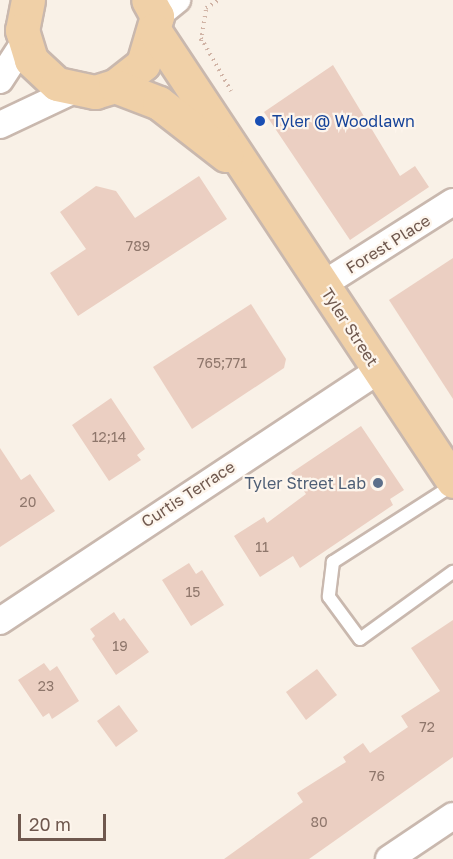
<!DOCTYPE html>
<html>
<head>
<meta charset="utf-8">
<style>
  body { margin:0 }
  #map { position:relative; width:453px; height:859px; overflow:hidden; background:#f9f1e7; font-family:"Golos Text",sans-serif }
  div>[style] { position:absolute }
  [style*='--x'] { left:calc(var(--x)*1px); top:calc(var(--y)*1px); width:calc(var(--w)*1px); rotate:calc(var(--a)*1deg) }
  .building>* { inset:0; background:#ebcfc2 }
  .path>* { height:4px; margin-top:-2px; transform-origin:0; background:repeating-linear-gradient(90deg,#d0b3a5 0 1.5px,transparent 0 6px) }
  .roads { filter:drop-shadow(2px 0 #c9b8ae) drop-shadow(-2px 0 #c9b8ae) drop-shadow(0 2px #c9b8ae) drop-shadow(0 -2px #c9b8ae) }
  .lane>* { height:12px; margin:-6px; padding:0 6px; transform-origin:6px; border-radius:6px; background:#fff }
  .street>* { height:26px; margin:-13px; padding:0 13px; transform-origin:13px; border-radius:13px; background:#fff }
  .primary>* { height:33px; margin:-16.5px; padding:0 16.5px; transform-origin:16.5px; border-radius:16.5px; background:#f0d0a7 }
  .dots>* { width:16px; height:16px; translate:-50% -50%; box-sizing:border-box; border:3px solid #fdf5ec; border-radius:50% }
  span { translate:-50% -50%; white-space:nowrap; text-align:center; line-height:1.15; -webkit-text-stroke:4.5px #fdf5ec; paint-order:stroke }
  .number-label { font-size:14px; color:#8e766b }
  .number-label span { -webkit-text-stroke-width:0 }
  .transit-label { font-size:16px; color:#164399 }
  .left { translate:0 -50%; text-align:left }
  .street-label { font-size:16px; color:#6f584e }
  .service-label { font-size:16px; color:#4e5e75 }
  .right { translate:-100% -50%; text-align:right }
  .scale { position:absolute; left:18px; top:814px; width:88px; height:27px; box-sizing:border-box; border:3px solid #6f584e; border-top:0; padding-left:8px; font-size:18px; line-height:21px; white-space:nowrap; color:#6f584e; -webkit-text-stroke:4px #fdf5ec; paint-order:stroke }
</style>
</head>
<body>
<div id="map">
  <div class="building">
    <div style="clip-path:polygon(333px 65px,400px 176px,415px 166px,429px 187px,350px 240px,264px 112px)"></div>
    <div style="clip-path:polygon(199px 176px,227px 219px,78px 316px,50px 273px,86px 249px,60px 212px,96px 186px,116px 191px,135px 218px)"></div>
    <div style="clip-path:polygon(453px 258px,453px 399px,389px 300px)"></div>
    <div style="clip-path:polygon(251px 304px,286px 359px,284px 368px,192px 429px,153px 367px)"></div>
    <div style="clip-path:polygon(111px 398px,145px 449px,137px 455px,141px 460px,109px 481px,72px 425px)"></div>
    <div style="clip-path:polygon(361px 426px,404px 490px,390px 499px,393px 505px,300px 568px,293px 556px,260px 577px,234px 536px,264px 517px,267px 523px,306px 494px,291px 473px)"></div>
    <div style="clip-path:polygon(0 448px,21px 480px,30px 474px,55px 511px,0 547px)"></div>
    <div style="clip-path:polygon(189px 563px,196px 574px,202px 570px,224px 605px,191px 626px,162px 580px)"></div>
    <div style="clip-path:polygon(114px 612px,120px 621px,124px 618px,149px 652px,116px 675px,92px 639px,95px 636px,90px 629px)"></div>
    <div style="clip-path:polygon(453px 620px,453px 757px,309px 859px,224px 859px,303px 802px,297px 793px,346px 762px,343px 757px,363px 743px,370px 753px,408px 727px,401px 716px,440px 691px,411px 648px)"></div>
    <div style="clip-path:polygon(44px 663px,50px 671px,57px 666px,79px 701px,52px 719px,49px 713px,43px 717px,18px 680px)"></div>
    <div style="clip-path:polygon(317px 669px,337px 695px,306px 720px,286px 692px)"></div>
    <div style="clip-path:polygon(119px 705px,138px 731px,116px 747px,97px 721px)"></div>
  </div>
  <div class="path">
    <div style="--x:201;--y:38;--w:61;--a:60.5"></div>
    <div style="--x:201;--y:41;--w:33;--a:-81"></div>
    <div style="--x:206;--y:8;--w:15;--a:-32"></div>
  </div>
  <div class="roads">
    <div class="lane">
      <div style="--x:453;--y:485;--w:143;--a:147.3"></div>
      <div style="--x:333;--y:562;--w:35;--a:97"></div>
      <div style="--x:329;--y:597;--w:52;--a:53.6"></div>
      <div style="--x:360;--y:639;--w:115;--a:-35.8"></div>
    </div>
    <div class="street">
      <div style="--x:157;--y:16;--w:26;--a:-39"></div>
      <div style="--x:0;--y:80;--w:44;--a:-57"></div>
      <div style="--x:0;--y:125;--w:82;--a:-25.3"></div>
      <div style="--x:322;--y:285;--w:155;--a:-32.4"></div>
      <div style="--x:0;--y:621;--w:455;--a:-33.5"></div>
      <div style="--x:389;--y:859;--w:77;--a:-33.9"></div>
    </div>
    <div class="primary">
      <div style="--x:28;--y:0;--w:31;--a:101"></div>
      <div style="--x:22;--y:30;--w:31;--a:73"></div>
      <div style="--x:31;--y:60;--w:35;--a:43"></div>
      <div style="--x:57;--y:84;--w:39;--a:12"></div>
      <div style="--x:95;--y:92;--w:21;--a:-17"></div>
      <div style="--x:115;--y:86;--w:36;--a:-38"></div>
      <div style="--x:143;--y:64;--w:50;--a:-73.7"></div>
      <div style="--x:157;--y:16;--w:18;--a:-119"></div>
      <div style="--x:154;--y:30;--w:541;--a:56.46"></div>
      <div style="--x:115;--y:86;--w:47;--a:21.1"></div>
      <div style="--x:159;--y:103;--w:85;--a:37.8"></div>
    </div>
  </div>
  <div class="dots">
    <div style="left:260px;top:121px;background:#1a4fb4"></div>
    <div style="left:378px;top:483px;background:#5c6f8a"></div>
  </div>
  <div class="number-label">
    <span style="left:138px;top:246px">789</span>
    <span style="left:222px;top:363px">765;771</span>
    <span style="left:109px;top:437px">12;14</span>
    <span style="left:28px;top:502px">20</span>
    <span style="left:262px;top:547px">11</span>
    <span style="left:193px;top:592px">15</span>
    <span style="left:120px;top:646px">19</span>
    <span style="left:46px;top:686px">23</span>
    <span style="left:427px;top:727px">72</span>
    <span style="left:377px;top:776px">76</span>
    <span style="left:319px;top:822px">80</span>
  </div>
  <div class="transit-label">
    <span class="left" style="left:272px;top:121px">Tyler @ Woodlawn</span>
  </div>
  <div class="street-label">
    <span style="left:388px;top:244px;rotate:-32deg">Forest Place</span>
    <span style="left:350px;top:327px;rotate:57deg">Tyler Street</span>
    <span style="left:188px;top:494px;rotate:-33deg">Curtis Terrace</span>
  </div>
  <div class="service-label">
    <span class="right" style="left:366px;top:483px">Tyler Street Lab</span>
  </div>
  <div class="scale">20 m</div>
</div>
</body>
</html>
